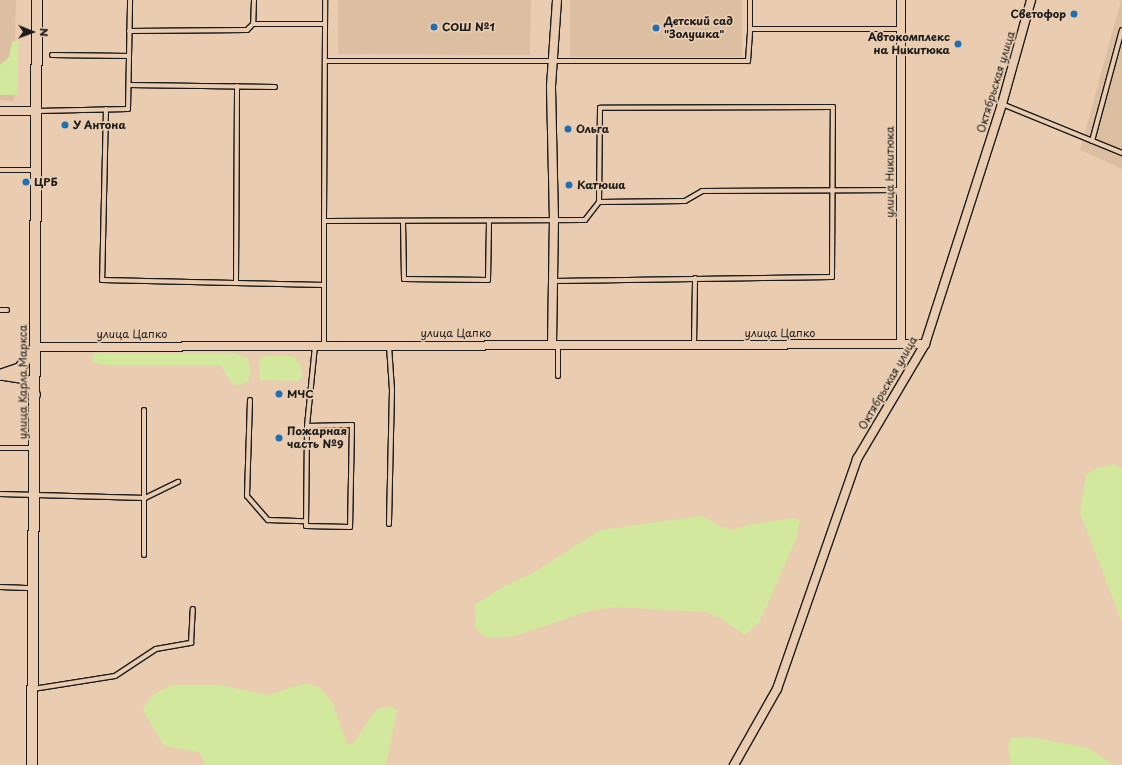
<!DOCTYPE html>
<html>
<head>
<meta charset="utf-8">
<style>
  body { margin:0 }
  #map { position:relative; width:1122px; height:765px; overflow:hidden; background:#eacdb1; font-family:"Playpen Sans",sans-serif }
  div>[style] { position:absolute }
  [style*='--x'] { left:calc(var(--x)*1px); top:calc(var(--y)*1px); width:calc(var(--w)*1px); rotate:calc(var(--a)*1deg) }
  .built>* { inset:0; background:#dcbfa1 }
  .green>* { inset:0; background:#d2e89d }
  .roads { filter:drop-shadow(1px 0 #1c1c1c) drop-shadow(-1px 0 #1c1c1c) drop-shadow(0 1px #1c1c1c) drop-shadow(0 -1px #1c1c1c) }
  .service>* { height:4px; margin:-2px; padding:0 2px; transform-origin:2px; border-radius:2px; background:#eacdb1 }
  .minor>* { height:8px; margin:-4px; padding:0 4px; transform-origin:4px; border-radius:4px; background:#eacdb1 }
  .tertiary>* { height:10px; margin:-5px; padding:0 5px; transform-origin:5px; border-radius:5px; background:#eacdb1 }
  .dots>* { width:11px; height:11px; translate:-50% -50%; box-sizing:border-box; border:2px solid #eacdb1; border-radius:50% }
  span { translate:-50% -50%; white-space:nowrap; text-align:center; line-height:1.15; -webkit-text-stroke:3.5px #eacdb1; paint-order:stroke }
  .poi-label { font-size:11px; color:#1c1c1c; font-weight:700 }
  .right { translate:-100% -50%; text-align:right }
  .left { translate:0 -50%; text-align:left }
  .street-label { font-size:11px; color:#1c1c1c }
  .north { position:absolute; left:12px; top:12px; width:40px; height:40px; -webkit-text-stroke:3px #eacdb1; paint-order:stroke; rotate:91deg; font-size:11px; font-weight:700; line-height:16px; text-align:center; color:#1c1c1c }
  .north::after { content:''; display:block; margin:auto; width:14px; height:18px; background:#1c1c1c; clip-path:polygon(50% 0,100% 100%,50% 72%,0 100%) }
</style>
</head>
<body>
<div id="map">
  <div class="built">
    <div style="clip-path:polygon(0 0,16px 0,14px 101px,0 100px)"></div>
    <div style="clip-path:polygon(338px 0,531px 0,530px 55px,338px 54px)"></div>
    <div style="clip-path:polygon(570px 0,742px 0,742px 57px,570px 57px)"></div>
    <div style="clip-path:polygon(1121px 0,1122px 0,1122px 169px,1080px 150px)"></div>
  </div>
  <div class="green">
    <div style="clip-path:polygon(12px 41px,19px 41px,17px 95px,0 95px,0 65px,9px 57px)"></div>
    <div style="clip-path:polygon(102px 353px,234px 353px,248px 359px,251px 373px,248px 381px,239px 386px,231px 382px,220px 365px,106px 365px,92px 362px,93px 354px)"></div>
    <div style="clip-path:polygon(267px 356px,291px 356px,296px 359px,301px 366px,303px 376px,298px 381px,260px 380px,259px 362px,261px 357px)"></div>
    <div style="clip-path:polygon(1114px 464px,1122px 469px,1122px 622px,1080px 513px,1086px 475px,1097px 468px)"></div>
    <div style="clip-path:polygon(702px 516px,722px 527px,734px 530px,747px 525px,794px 518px,800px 520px,796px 539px,760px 621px,745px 635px,722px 619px,706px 612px,614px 607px,588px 611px,518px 635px,499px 638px,485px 637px,476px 628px,475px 605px,499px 589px,533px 573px,600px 530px)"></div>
    <div style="clip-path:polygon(306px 683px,320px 688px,332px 702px,347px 744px,353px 744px,376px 710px,389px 706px,397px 710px,386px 765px,204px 765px,205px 762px,199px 752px,164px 746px,143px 710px,151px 696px,172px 685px,219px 685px,268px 695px)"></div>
    <div style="clip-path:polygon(1030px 737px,1088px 748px,1114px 765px,1011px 765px,1008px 747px,1011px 738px)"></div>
  </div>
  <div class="roads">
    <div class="service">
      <div style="--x:254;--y:0;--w:24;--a:92"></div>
      <div style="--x:253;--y:24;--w:72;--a:0"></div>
      <div style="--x:750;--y:0;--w:29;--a:90"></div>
      <div style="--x:750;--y:29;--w:151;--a:0"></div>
      <div style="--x:129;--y:31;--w:118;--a:-0.5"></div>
      <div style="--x:247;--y:30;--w:8;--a:-45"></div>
      <div style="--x:52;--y:55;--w:77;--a:0.7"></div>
      <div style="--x:325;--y:61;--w:423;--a:0"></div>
      <div style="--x:748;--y:61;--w:32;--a:-86"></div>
      <div style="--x:129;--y:85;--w:146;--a:0.8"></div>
      <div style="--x:1002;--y:104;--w:130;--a:22.2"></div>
      <div style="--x:106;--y:109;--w:171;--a:91.3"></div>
      <div style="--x:102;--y:280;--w:222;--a:1.3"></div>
      <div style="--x:37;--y:111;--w:91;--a:-1.3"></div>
      <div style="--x:128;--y:109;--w:109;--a:-88.9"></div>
      <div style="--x:1092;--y:141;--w:115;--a:-74.9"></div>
      <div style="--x:0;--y:170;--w:36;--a:0"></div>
      <div style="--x:324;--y:221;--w:221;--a:-89.7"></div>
      <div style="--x:403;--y:221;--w:58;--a:89"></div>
      <div style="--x:404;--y:279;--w:84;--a:0.7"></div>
      <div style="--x:488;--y:280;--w:59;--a:-89"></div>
      <div style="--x:553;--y:281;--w:279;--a:-0.8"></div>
      <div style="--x:832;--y:277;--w:170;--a:-89.7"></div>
      <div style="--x:833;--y:107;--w:233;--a:179.8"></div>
      <div style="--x:600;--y:108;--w:94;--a:90.6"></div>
      <div style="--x:236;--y:283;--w:197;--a:-89.7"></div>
      <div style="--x:0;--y:310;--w:7;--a:0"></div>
      <div style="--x:694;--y:345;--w:67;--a:-89.1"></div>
      <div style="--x:324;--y:346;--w:125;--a:-90"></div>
      <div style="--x:324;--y:221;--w:261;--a:-0.2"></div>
      <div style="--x:585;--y:220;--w:23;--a:-52"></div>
      <div style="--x:599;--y:202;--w:86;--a:-0.7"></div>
      <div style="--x:685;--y:201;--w:20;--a:-30"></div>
      <div style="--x:702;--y:191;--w:199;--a:-0.3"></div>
      <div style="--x:389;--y:346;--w:44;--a:86.1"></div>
      <div style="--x:392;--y:390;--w:134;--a:91.3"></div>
      <div style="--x:558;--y:376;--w:31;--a:-90"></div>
      <div style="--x:250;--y:400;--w:96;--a:91.8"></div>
      <div style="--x:247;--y:496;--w:32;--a:49"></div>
      <div style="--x:268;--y:520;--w:37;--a:2"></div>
      <div style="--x:144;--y:410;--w:145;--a:90"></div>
      <div style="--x:307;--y:426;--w:45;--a:-1.3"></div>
      <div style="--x:352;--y:425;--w:102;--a:91.1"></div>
      <div style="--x:350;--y:527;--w:44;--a:-178.7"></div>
      <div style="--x:306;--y:526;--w:100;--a:-89.4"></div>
      <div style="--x:307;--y:426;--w:80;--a:-84.3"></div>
      <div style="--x:0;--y:448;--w:34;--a:0"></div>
      <div style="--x:0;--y:494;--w:145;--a:1.6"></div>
      <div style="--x:145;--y:498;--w:37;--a:-26"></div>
      <div style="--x:0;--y:587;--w:33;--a:2"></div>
      <div style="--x:33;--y:689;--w:83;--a:-9"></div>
      <div style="--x:115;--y:676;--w:49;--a:-33.4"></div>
      <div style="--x:156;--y:649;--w:36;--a:-10"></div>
      <div style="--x:191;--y:643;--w:34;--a:-87"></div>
    </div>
    <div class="minor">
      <div style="--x:901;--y:0;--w:344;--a:90"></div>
      <div style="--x:0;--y:111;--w:37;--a:0"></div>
      <div style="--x:552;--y:345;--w:125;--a:-89.1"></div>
      <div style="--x:554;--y:220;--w:134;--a:-91.3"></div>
      <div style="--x:551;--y:86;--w:86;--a:-86"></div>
      <div style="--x:35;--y:347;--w:890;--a:-0.19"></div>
      <div style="--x:734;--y:765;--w:87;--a:-60.5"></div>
      <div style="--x:777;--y:689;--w:244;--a:-70.8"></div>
      <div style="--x:857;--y:459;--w:134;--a:-59.4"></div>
      <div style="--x:925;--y:344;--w:252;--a:-72.2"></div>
      <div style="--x:1002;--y:104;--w:108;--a:-74.4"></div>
    </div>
    <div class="tertiary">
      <div style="--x:0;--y:375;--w:21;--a:-19"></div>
      <div style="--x:20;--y:368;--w:26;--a:-54"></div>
      <div style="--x:4;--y:375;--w:18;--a:9"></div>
      <div style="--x:22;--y:378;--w:9;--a:36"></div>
      <div style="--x:29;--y:383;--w:13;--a:63"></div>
      <div style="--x:32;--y:765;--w:765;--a:-89.63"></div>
    </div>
  </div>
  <div class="dots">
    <div style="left:1074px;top:14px;background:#1f6fb2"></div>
    <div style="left:434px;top:27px;background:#1f6fb2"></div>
    <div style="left:656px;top:28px;background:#1f6fb2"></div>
    <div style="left:958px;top:44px;background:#1f6fb2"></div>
    <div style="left:65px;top:125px;background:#1f6fb2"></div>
    <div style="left:568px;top:129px;background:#1f6fb2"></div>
    <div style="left:26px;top:182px;background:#1f6fb2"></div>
    <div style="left:569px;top:185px;background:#1f6fb2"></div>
    <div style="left:279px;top:394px;background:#1f6fb2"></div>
    <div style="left:279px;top:438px;background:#1f6fb2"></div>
  </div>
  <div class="poi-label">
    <span class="right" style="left:1066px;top:14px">Светофор</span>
    <span class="left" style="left:664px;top:28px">Детский сад<br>"Золушка"</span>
    <span class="left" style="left:442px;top:27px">СОШ №1</span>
    <span class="right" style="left:950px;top:44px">Автокомплекс<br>на Никитюка</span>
    <span class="left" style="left:73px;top:125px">У Антона</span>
    <span class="left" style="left:576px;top:129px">Ольга</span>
    <span class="left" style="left:34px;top:182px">ЦРБ</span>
    <span class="left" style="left:577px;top:185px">Катюша</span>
    <span class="left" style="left:287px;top:394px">МЧС</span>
    <span class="left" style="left:287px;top:438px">Пожарная<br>часть №9</span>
  </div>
  <div class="street-label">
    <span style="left:996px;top:82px;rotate:-73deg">Октябрьская улица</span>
    <span style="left:890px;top:172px;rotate:-90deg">улица Никитюка</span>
    <span style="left:456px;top:333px">улица Цапко</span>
    <span style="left:780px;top:333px">улица Цапко</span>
    <span style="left:132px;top:334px">улица Цапко</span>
    <span style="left:23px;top:382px;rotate:-90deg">улица Карла Маркса</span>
    <span style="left:888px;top:383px;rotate:-60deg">Октябрьская улица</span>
  </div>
  <div class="north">N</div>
</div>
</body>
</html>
